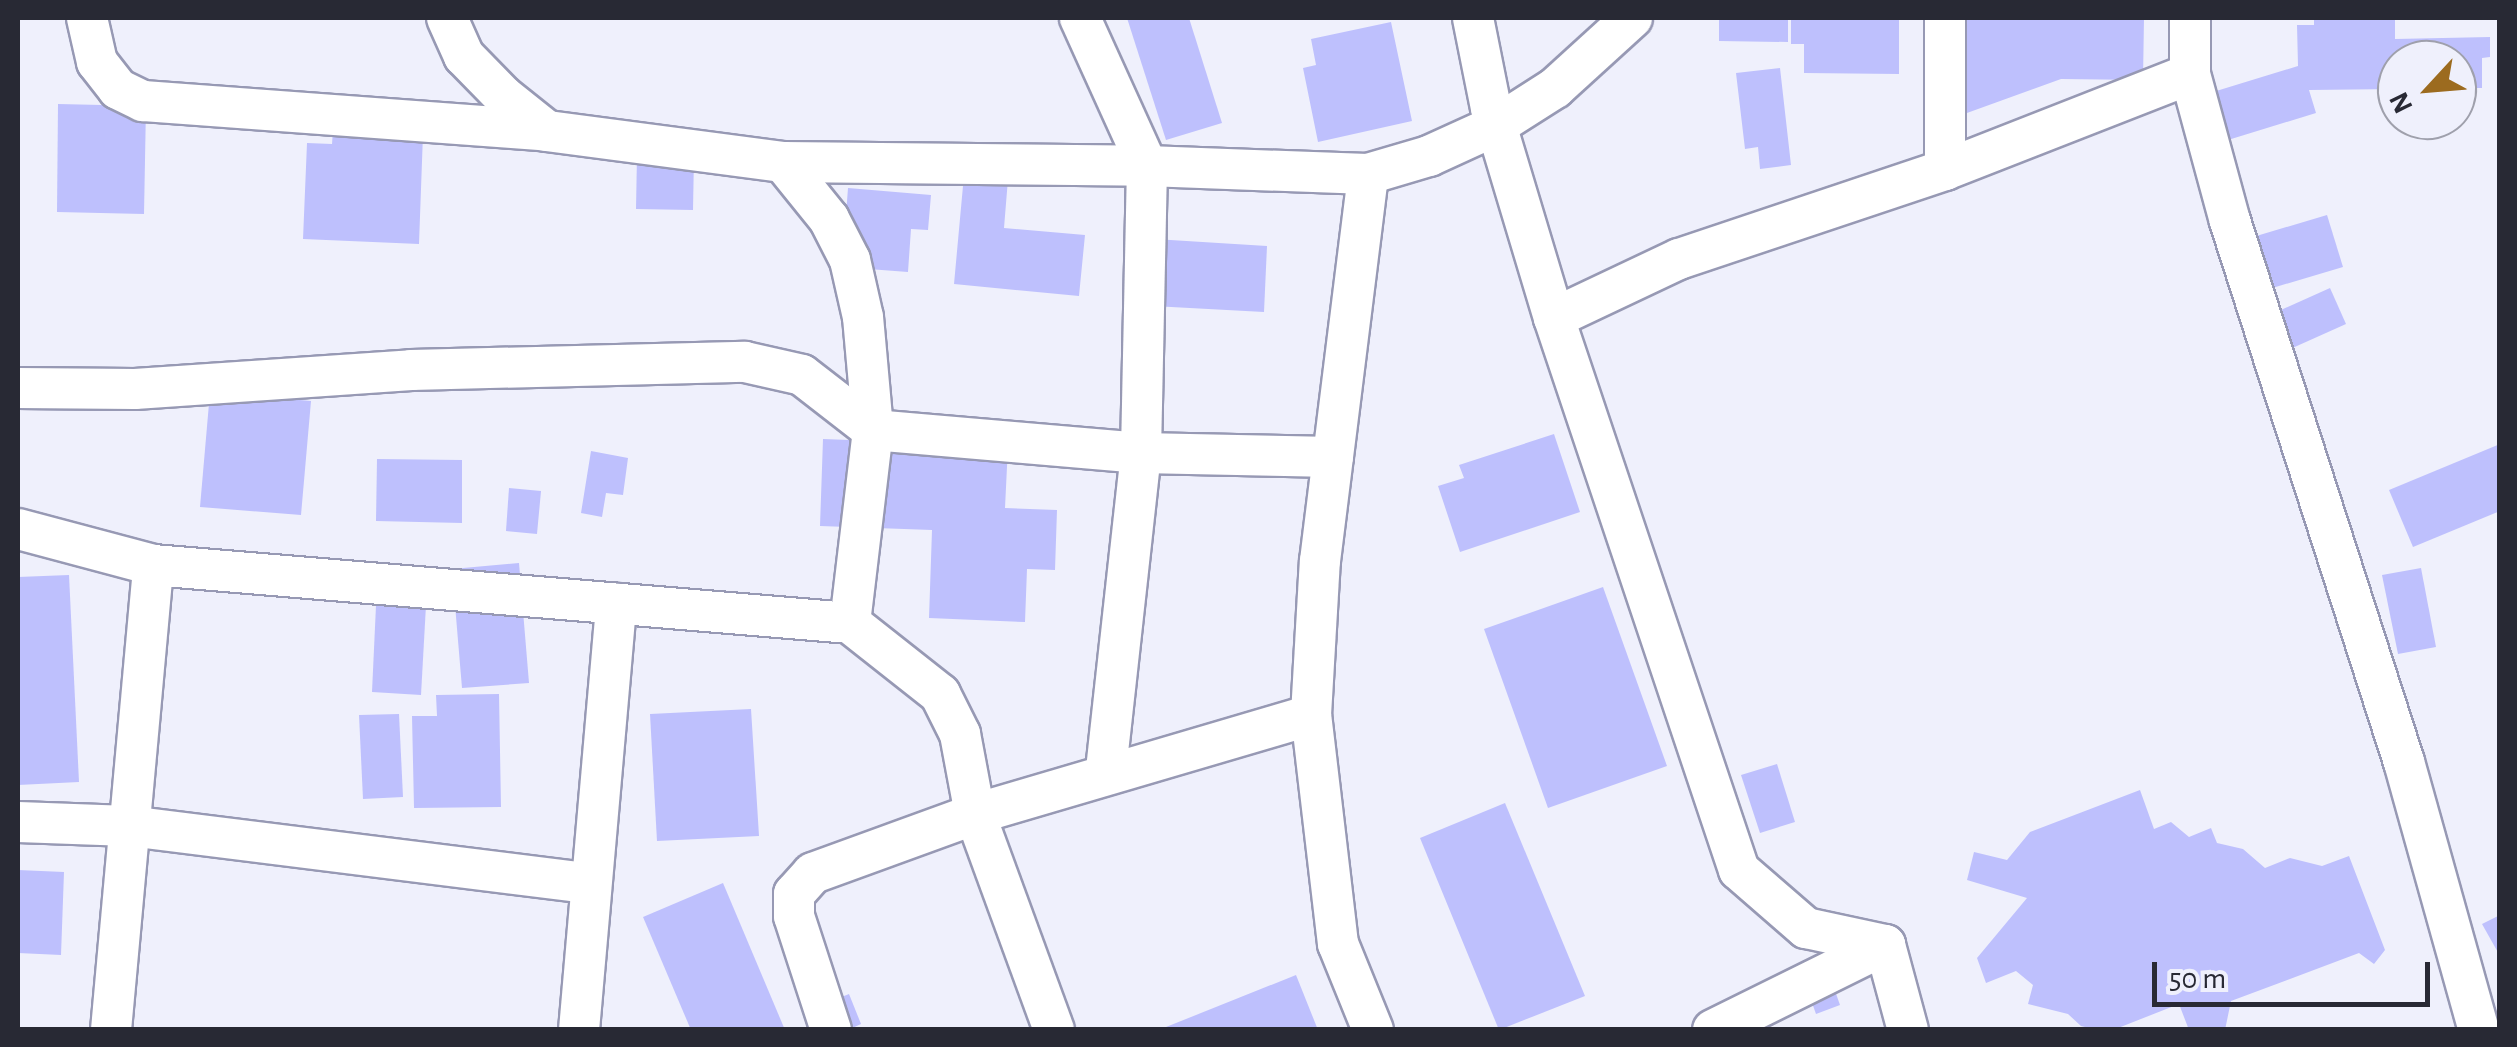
<!DOCTYPE html>
<html>
<head>
<meta charset="utf-8">
<style>
  body { margin:0 }
  #map { position:relative; width:2517px; height:1047px; overflow:hidden; background:#eff0fc; font-family:"Alegreya Sans",sans-serif }
  div>[style] { position:absolute }
  [style*='--x'] { left:calc(var(--x)*1px); top:calc(var(--y)*1px); width:calc(var(--w)*1px); rotate:calc(var(--a)*1deg) }
  .building>* { inset:0; background:#bec0fd }
  .roads { filter:drop-shadow(2px 0 #9799b4) drop-shadow(-2px 0 #9799b4) drop-shadow(0 2px #9799b4) drop-shadow(0 -2px #9799b4) }
  .street>* { height:40px; margin:-20px; padding:0 20px; transform-origin:20px; border-radius:20px; background:#fff }
  span { translate:-50% -50%; white-space:nowrap; text-align:center; line-height:1.15; -webkit-text-stroke:10px #eff0fc; paint-order:stroke }
  .frame { position:absolute; inset:0; border:20px solid #282934; pointer-events:none }
  .north { position:absolute; left:2377px; top:40px; width:100px; height:100px; box-sizing:border-box; background:#eff0fc; border:2px solid #9fa0ac; border-radius:50%; rotate:244deg; font-size:28px; font-weight:700; line-height:40px; text-align:center; color:#282934 }
  .north::after { content:''; display:block; margin:auto; width:35px; height:45px; background:#9c6b1f; clip-path:polygon(50% 0,100% 100%,50% 72%,0 100%) }
  .scale { position:absolute; left:2152px; top:962px; width:278px; height:45px; box-sizing:border-box; border:5px solid #282934; border-top:0; padding-left:12px; font-size:30px; line-height:35px; white-space:nowrap; color:#282934; -webkit-text-stroke:8px #eff0fc; paint-order:stroke }
</style>
</head>
<body>
<div id="map">
  <div class="building">
    <div style="clip-path:polygon(1127px 18px,1189px 18px,1222px 123px,1166px 140px)"></div>
    <div style="clip-path:polygon(1719px 18px,1788px 18px,1788px 42px,1719px 41px)"></div>
    <div style="clip-path:polygon(1791px 18px,1899px 18px,1899px 74px,1804px 73px,1804px 44px,1791px 44px)"></div>
    <div style="clip-path:polygon(1929px 18px,2144px 18px,2143px 80px,2061px 79px,1931px 126px)"></div>
    <div style="clip-path:polygon(2314px 18px,2395px 18px,2395px 39px,2490px 37px,2490px 57px,2482px 58px,2482px 88px,2457px 88px,2457px 60px,2397px 60px,2397px 89px,2309px 90px,2316px 113px,2228px 140px,2213px 92px,2298px 66px,2297px 25px,2314px 25px)"></div>
    <div style="clip-path:polygon(1391px 22px,1412px 121px,1318px 142px,1303px 68px,1316px 65px,1311px 39px)"></div>
    <div style="clip-path:polygon(1780px 68px,1791px 165px,1760px 169px,1758px 147px,1745px 149px,1736px 73px)"></div>
    <div style="clip-path:polygon(58px 104px,146px 106px,144px 214px,57px 212px)"></div>
    <div style="clip-path:polygon(333px 130px,423px 134px,419px 244px,303px 239px,307px 143px,332px 144px)"></div>
    <div style="clip-path:polygon(637px 155px,694px 156px,693px 210px,636px 209px)"></div>
    <div style="clip-path:polygon(964px 175px,1008px 179px,1004px 228px,1085px 235px,1079px 296px,954px 284px)"></div>
    <div style="clip-path:polygon(848px 188px,931px 195px,928px 230px,911px 229px,908px 272px,842px 267px)"></div>
    <div style="clip-path:polygon(2327px 215px,2343px 267px,2269px 289px,2253px 237px)"></div>
    <div style="clip-path:polygon(1138px 238px,1267px 246px,1264px 312px,1134px 305px)"></div>
    <div style="clip-path:polygon(2330px 288px,2346px 324px,2288px 350px,2272px 314px)"></div>
    <div style="clip-path:polygon(210px 392px,311px 401px,301px 515px,200px 507px)"></div>
    <div style="clip-path:polygon(1554px 434px,1580px 512px,1460px 552px,1438px 486px,1464px 478px,1459px 465px)"></div>
    <div style="clip-path:polygon(823px 439px,1008px 446px,1005px 508px,1057px 510px,1055px 570px,1027px 569px,1025px 622px,929px 618px,932px 530px,820px 526px)"></div>
    <div style="clip-path:polygon(2500px 444px,2500px 511px,2413px 547px,2389px 490px)"></div>
    <div style="clip-path:polygon(591px 451px,628px 458px,623px 495px,606px 493px,602px 517px,581px 513px)"></div>
    <div style="clip-path:polygon(377px 459px,462px 460px,462px 523px,376px 521px)"></div>
    <div style="clip-path:polygon(509px 488px,541px 491px,537px 534px,506px 531px)"></div>
    <div style="clip-path:polygon(519px 563px,529px 683px,462px 688px,452px 569px)"></div>
    <div style="clip-path:polygon(2421px 568px,2436px 647px,2398px 654px,2382px 575px)"></div>
    <div style="clip-path:polygon(69px 575px,79px 782px,18px 785px,18px 577px)"></div>
    <div style="clip-path:polygon(377px 584px,427px 587px,421px 695px,372px 692px)"></div>
    <div style="clip-path:polygon(1603px 587px,1667px 766px,1548px 808px,1484px 629px)"></div>
    <div style="clip-path:polygon(499px 694px,501px 807px,414px 808px,412px 716px,437px 716px,436px 695px)"></div>
    <div style="clip-path:polygon(751px 709px,759px 836px,657px 841px,650px 714px)"></div>
    <div style="clip-path:polygon(399px 714px,403px 797px,363px 799px,359px 715px)"></div>
    <div style="clip-path:polygon(1777px 764px,1795px 822px,1760px 833px,1741px 775px)"></div>
    <div style="clip-path:polygon(2140px 790px,2154px 829px,2171px 822px,2189px 837px,2211px 828px,2217px 843px,2243px 849px,2265px 868px,2290px 858px,2322px 866px,2349px 856px,2385px 950px,2374px 964px,2359px 953px,2231px 1001px,2225px 1030px,2189px 1030px,2179px 1004px,2113px 1030px,2097px 1030px,2081px 1026px,2068px 1014px,2028px 1004px,2033px 985px,2016px 971px,1986px 983px,1977px 958px,2027px 898px,1967px 880px,1974px 852px,2007px 860px,2030px 832px)"></div>
    <div style="clip-path:polygon(1505px 803px,1585px 996px,1499px 1030px,1420px 838px)"></div>
    <div style="clip-path:polygon(18px 870px,64px 872px,61px 955px,18px 953px)"></div>
    <div style="clip-path:polygon(723px 883px,785px 1030px,691px 1030px,643px 917px)"></div>
    <div style="clip-path:polygon(2500px 915px,2500px 956px,2482px 924px)"></div>
    <div style="clip-path:polygon(1296px 975px,1318px 1030px,1161px 1030px,1161px 1029px)"></div>
    <div style="clip-path:polygon(1834px 988px,1840px 1005px,1816px 1014px,1810px 997px)"></div>
    <div style="clip-path:polygon(849px 994px,861px 1024px,848px 1030px,824px 1004px)"></div>
  </div>
  <div class="roads">
    <div class="street">
      <div style="--x:87;--y:18;--w:45;--a:77.2"></div>
      <div style="--x:97;--y:62;--w:34;--a:52"></div>
      <div style="--x:118;--y:89;--w:28;--a:26"></div>
      <div style="--x:143;--y:101;--w:405;--a:4.2"></div>
      <div style="--x:447;--y:18;--w:42;--a:65.9"></div>
      <div style="--x:464;--y:56;--w:56;--a:45.7"></div>
      <div style="--x:503;--y:96;--w:56;--a:38.5"></div>
      <div style="--x:547;--y:131;--w:238;--a:7.5"></div>
      <div style="--x:783;--y:162;--w:73;--a:51.1"></div>
      <div style="--x:829;--y:219;--w:46;--a:62.9"></div>
      <div style="--x:850;--y:260;--w:58;--a:77.2"></div>
      <div style="--x:863;--y:317;--w:113;--a:84.9"></div>
      <div style="--x:873;--y:430;--w:269;--a:4.9"></div>
      <div style="--x:1141;--y:453;--w:192;--a:1.2"></div>
      <div style="--x:1080;--y:18;--w:162;--a:65.6"></div>
      <div style="--x:1147;--y:166;--w:221;--a:2.1"></div>
      <div style="--x:1473;--y:18;--w:92;--a:78.7"></div>
      <div style="--x:1491;--y:108;--w:219;--a:73.3"></div>
      <div style="--x:1554;--y:318;--w:582;--a:71.47"></div>
      <div style="--x:1739;--y:870;--w:89;--a:40.9"></div>
      <div style="--x:1806;--y:928;--w:81;--a:12.1"></div>
      <div style="--x:1885;--y:945;--w:88;--a:74.9"></div>
      <div style="--x:1945;--y:18;--w:152;--a:90"></div>
      <div style="--x:2190;--y:74;--w:56;--a:-90"></div>
      <div style="--x:783;--y:162;--w:364;--a:0.6"></div>
      <div style="--x:1147;--y:166;--w:287;--a:91.2"></div>
      <div style="--x:1141;--y:453;--w:321;--a:96.3"></div>
      <div style="--x:1554;--y:318;--w:138;--a:-25.3"></div>
      <div style="--x:1679;--y:259;--w:280;--a:-18.5"></div>
      <div style="--x:1945;--y:170;--w:263;--a:-21.4"></div>
      <div style="--x:2190;--y:74;--w:152;--a:74.8"></div>
      <div style="--x:2230;--y:221;--w:568;--a:72.17"></div>
      <div style="--x:2404;--y:762;--w:278;--a:74.4"></div>
      <div style="--x:18;--y:388;--w:117;--a:0.5"></div>
      <div style="--x:135;--y:389;--w:277;--a:-3.9"></div>
      <div style="--x:411;--y:370;--w:334;--a:-1.4"></div>
      <div style="--x:745;--y:362;--w:58;--a:12.8"></div>
      <div style="--x:802;--y:375;--w:90;--a:37.8"></div>
      <div style="--x:873;--y:430;--w:194;--a:96.8"></div>
      <div style="--x:850;--y:623;--w:115;--a:38.3"></div>
      <div style="--x:940;--y:694;--w:45;--a:63.4"></div>
      <div style="--x:960;--y:734;--w:81;--a:79.4"></div>
      <div style="--x:975;--y:814;--w:350;--a:-16.4"></div>
      <div style="--x:18;--y:529;--w:140;--a:14.9"></div>
      <div style="--x:153;--y:565;--w:699;--a:4.76"></div>
      <div style="--x:18;--y:822;--w:111;--a:2.1"></div>
      <div style="--x:129;--y:826;--w:463;--a:7.1"></div>
      <div style="--x:111;--y:1030;--w:467;--a:-84.8"></div>
      <div style="--x:579;--y:1030;--w:428;--a:-85"></div>
      <div style="--x:831;--y:1030;--w:120;--a:-108"></div>
      <div style="--x:794;--y:916;--w:22;--a:-90"></div>
      <div style="--x:794;--y:894;--w:28;--a:-48"></div>
      <div style="--x:813;--y:873;--w:172;--a:-20"></div>
      <div style="--x:975;--y:814;--w:230;--a:69.9"></div>
      <div style="--x:1373;--y:1030;--w:93;--a:-112.1"></div>
      <div style="--x:1338;--y:944;--w:231;--a:-96.7"></div>
      <div style="--x:1311;--y:715;--w:154;--a:-86.7"></div>
      <div style="--x:1320;--y:561;--w:390;--a:-82.9"></div>
      <div style="--x:1368;--y:174;--w:64;--a:-16.4"></div>
      <div style="--x:1429;--y:156;--w:75;--a:-24.5"></div>
      <div style="--x:1497;--y:125;--w:69;--a:-32.5"></div>
      <div style="--x:1555;--y:88;--w:104;--a:-42.3"></div>
      <div style="--x:1713;--y:1030;--w:192;--a:-26.3"></div>
    </div>
  </div>
  <div class="frame"></div>
  <div class="north">N</div>
  <div class="scale">50 m</div>
</div>
</body>
</html>
